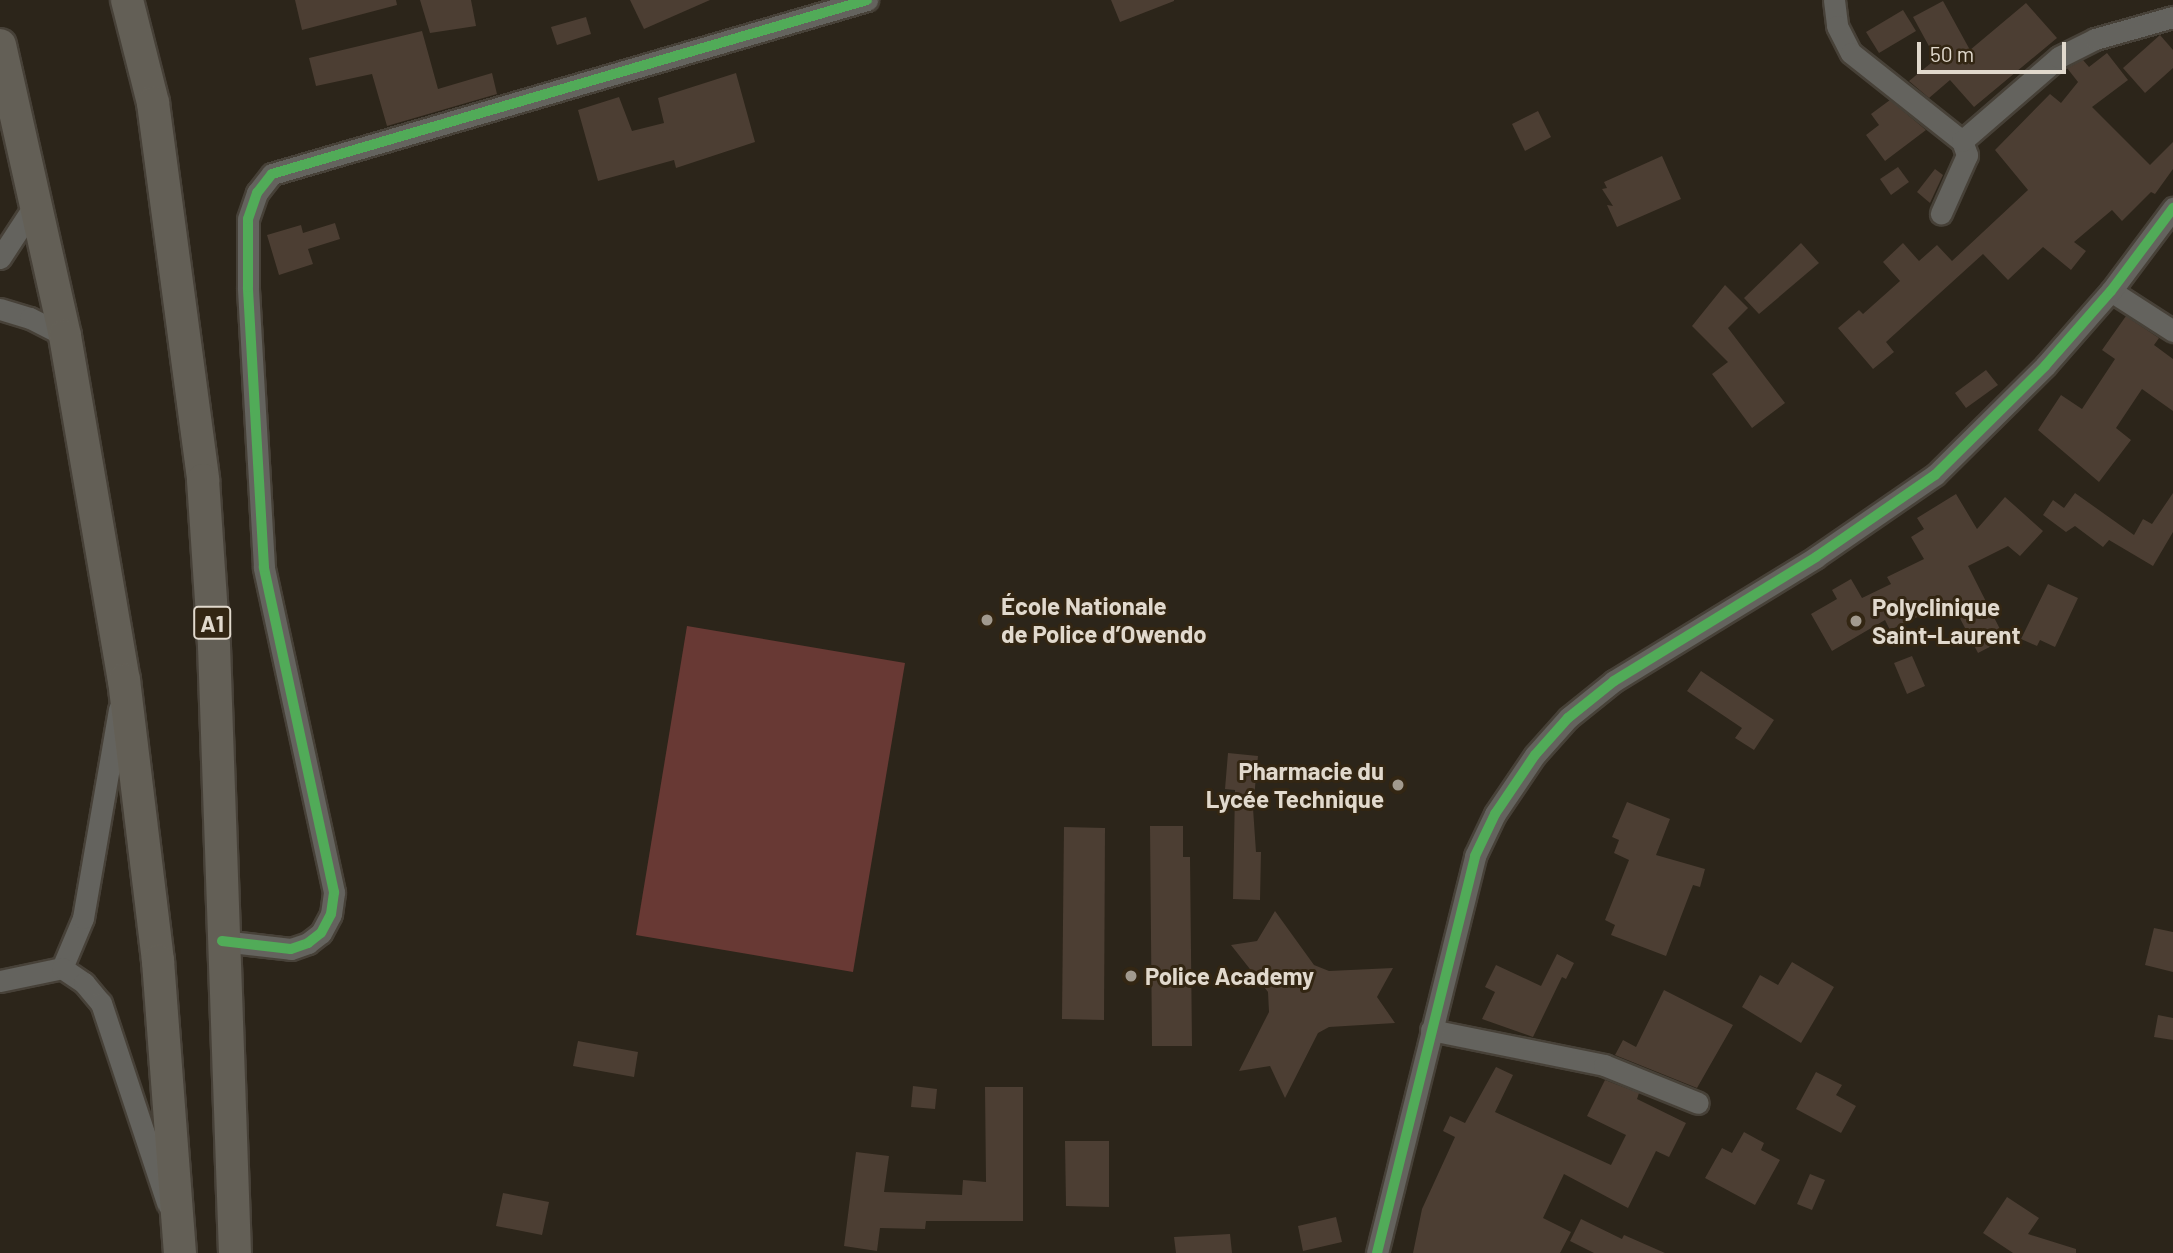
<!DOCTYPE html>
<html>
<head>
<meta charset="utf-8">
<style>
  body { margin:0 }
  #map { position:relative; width:2173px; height:1253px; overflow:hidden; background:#2c251a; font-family:Barlow,sans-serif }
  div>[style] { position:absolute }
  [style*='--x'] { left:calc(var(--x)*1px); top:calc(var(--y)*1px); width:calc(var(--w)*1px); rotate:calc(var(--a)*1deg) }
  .green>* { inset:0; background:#683934 }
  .building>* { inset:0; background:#4c3e33 }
  .roads { filter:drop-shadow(2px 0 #474138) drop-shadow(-2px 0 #474138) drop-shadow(0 2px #474138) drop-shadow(0 -2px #474138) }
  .minor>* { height:21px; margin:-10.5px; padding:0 10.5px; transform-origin:10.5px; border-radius:10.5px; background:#64635e }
  .highway>* { height:32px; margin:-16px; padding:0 16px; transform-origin:16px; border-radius:16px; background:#635f56 }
  .cycleway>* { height:10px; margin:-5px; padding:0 5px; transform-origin:5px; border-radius:5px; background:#51ab58 }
  .dots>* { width:19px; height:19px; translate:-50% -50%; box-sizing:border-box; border:4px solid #332613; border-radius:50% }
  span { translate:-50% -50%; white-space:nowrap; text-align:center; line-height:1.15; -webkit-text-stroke:6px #332613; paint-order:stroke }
  .shield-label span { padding:2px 5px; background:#332613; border:2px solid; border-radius:5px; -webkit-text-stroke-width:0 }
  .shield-label { font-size:23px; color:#e1d9cd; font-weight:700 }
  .poi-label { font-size:24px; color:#e1d9cd; font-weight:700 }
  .left { translate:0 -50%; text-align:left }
  .right { translate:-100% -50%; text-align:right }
  .scale { position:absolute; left:1917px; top:42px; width:149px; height:32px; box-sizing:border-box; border:4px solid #e1d9cd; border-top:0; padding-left:9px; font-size:21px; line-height:24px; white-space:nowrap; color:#e1d9cd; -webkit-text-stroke:5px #332613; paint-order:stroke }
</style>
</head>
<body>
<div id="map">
  <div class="green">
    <div style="clip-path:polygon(687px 626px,905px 663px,853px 972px,636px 935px)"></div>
  </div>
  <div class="building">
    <div style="clip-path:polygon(295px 0,396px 0,397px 5px,302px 30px)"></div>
    <div style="clip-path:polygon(420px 0,471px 0,476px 26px,430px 33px)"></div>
    <div style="clip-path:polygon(630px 0,710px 0,644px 29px)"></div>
    <div style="clip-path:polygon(1111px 0,1174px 0,1174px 1px,1120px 22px)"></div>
    <div style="clip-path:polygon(1943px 1px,1970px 50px,2026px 3px,2057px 38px,1974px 107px,1950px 80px,1929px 98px,1909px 81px,1936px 59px,1913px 17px)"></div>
    <div style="clip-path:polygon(1903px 10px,1916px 31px,1879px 53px,1866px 32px)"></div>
    <div style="clip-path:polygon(586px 17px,591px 34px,557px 45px,551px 27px)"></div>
    <div style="clip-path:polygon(422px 31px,438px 89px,492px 73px,497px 94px,387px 126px,372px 74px,316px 86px,309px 58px)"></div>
    <div style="clip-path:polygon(2160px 35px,2173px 50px,2173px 68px,2145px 93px,2123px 68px)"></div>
    <div style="clip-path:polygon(2107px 53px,2128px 80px,2092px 107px,2150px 165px,2173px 142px,2173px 169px,2155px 194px,2151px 192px,2122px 221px,2112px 210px,2074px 242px,2086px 251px,2071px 270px,2043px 247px,2008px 280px,1983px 254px,1886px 342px,1894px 352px,1873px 369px,1838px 328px,1859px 310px,1863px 314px,1900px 281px,1883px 262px,1903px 243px,1919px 261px,1937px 245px,1952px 261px,2028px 190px,1995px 150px,2050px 94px,2061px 103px,2078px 82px,2067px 68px,2083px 60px,2089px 67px)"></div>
    <div style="clip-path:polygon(736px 73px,755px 142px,676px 168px,674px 160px,598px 181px,578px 110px,619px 97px,632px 131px,664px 123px,658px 98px)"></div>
    <div style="clip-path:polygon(1890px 100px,1926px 130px,1885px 161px,1866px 135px,1879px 125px,1871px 114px)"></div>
    <div style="clip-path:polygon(1538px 111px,1551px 137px,1525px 151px,1512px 124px)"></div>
    <div style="clip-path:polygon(1662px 156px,1681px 199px,1617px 227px,1607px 205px,1613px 206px,1602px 189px,1607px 188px,1604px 182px)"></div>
    <div style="clip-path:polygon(1898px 167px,1909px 182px,1891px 195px,1880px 179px)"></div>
    <div style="clip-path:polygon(1935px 169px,1943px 175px,1930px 203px,1917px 192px)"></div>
    <div style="clip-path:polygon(335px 223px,340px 239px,308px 249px,313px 264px,279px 275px,267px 235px,301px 225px,303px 233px)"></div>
    <div style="clip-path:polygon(1801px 243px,1819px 263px,1759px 314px,1744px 298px)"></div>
    <div style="clip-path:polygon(1725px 285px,1748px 308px,1728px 328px,1785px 403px,1752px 428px,1712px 374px,1728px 362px,1692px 326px)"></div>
    <div style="clip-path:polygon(2126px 316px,2159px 338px,2154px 345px,2173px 359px,2173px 411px,2142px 389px,2116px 428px,2131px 440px,2099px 482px,2038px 430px,2061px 395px,2082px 409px,2115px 359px,2102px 350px)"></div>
    <div style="clip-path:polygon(1986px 370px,1998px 385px,1966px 408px,1955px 393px)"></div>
    <div style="clip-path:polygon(2075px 493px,2134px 535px,2143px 519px,2152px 524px,2173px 493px,2173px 532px,2153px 566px,2109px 540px,2103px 547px,2075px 526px,2066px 532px,2043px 515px,2053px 500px,2064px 508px)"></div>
    <div style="clip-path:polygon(1956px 494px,1977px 529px,2005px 497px,2043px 531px,2020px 556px,2008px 546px,1968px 566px,2005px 639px,1978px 653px,1952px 603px,1947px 603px,1890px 630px,1885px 620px,1832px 651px,1811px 614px,1837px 599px,1832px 590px,1851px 579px,1862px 598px,1891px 584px,1887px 577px,1924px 559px,1911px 537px,1924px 529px,1917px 518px)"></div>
    <div style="clip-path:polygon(2048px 584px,2078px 598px,2055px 647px,2040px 640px,2037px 646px,2021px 639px)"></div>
    <div style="clip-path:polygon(1912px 656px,1925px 686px,1907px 694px,1894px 663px)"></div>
    <div style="clip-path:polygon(1701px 671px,1774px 720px,1754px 750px,1735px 738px,1742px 728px,1687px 691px)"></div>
    <div style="clip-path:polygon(1228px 753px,1258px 756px,1253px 808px,1256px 852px,1261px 852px,1260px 900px,1233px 899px,1235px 790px,1225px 789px)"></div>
    <div style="clip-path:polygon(1627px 802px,1670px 819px,1656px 855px,1705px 869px,1700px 887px,1693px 885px,1666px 956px,1611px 935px,1615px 925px,1605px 920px,1629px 860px,1614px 853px,1619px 840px,1612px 837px)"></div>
    <div style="clip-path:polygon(1150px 826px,1183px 826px,1183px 857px,1190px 857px,1192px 1046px,1152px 1046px)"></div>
    <div style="clip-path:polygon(1064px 827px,1105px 828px,1104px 1020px,1062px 1019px)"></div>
    <div style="clip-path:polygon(1275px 911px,1314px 965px,1329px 971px,1393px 968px,1377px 997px,1395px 1023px,1329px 1027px,1318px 1033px,1285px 1098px,1270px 1066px,1239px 1071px,1269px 1012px,1268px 992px,1231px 945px,1257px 941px)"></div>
    <div style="clip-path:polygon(2154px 928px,2173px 932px,2173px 972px,2145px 965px)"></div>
    <div style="clip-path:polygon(1557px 954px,1574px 963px,1566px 979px,1562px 977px,1533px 1037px,1482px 1019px,1495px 992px,1485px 987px,1496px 965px,1541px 986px)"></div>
    <div style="clip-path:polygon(1792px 962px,1834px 987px,1801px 1043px,1742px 1007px,1760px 975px,1778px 985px)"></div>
    <div style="clip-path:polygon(1664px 990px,1733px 1025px,1697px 1088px,1615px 1055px,1623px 1040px,1636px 1047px)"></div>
    <div style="clip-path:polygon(2158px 1015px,2173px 1018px,2173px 1040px,2154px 1037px)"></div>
    <div style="clip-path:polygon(578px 1041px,638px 1052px,634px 1077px,573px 1066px)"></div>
    <div style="clip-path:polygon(1496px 1067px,1513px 1075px,1495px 1112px,1611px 1165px,1626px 1135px,1587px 1116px,1605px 1080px,1639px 1093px,1637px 1099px,1686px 1123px,1669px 1157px,1656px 1151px,1628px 1208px,1564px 1174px,1543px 1218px,1571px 1232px,1560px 1253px,1413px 1253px,1422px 1209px,1455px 1137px,1443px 1131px,1450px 1116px,1465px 1123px)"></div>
    <div style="clip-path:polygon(1816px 1072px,1842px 1085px,1836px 1095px,1856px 1106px,1841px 1133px,1796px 1109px)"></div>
    <div style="clip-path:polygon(913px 1086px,937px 1089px,935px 1109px,911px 1107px)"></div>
    <div style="clip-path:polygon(985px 1087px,1023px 1087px,1023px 1221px,926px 1221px,925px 1229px,880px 1228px,877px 1251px,844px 1246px,856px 1152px,889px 1156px,884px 1192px,962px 1195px,963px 1180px,986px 1182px)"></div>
    <div style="clip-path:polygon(1744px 1132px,1764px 1143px,1761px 1150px,1780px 1160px,1755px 1205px,1705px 1178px,1722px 1148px,1732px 1153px)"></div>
    <div style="clip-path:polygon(1065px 1141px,1109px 1141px,1109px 1207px,1066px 1206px)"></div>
    <div style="clip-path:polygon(1810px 1174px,1825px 1180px,1812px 1210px,1797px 1204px)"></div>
    <div style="clip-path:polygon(503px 1193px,549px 1202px,542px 1235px,496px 1226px)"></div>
    <div style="clip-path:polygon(2007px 1197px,2039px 1218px,2028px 1234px,2076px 1249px,2076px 1253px,2013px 1253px,1983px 1233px)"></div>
    <div style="clip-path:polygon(1336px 1217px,1342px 1242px,1303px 1251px,1298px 1226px)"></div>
    <div style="clip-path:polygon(1581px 1219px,1622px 1239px,1624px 1235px,1665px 1253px,1594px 1253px,1570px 1241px)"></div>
    <div style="clip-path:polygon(1230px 1234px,1232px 1253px,1176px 1253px,1174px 1237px)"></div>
  </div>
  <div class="roads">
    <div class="minor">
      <div style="--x:1834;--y:0;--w:26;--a:83"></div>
      <div style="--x:1837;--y:26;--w:30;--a:63"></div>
      <div style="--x:1851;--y:53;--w:142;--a:38.4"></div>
      <div style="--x:1962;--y:141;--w:15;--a:70"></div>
      <div style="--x:1967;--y:155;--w:64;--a:114.1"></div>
      <div style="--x:1962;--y:141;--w:128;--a:-40.9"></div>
      <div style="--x:2059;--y:57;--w:40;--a:-26.6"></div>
      <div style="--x:2095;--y:39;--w:81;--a:-15.8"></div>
      <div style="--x:0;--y:258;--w:66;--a:-56.8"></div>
      <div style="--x:2111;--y:291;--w:74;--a:32.8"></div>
      <div style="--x:0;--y:309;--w:31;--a:17"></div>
      <div style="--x:30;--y:318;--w:39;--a:27"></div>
      <div style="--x:222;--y:941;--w:69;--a:6.6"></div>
      <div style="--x:291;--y:949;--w:18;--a:-19"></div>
      <div style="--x:308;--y:943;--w:16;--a:-38"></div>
      <div style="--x:321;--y:933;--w:21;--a:-62"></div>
      <div style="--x:331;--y:914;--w:22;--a:-82"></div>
      <div style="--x:334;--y:892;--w:332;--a:-102.2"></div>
      <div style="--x:264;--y:567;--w:280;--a:-93.3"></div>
      <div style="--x:248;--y:287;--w:68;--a:-90"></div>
      <div style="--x:248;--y:219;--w:28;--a:-71"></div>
      <div style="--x:257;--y:193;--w:24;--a:-52"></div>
      <div style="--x:272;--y:174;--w:620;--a:-16.3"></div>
      <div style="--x:62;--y:968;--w:54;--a:-67.2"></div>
      <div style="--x:83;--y:918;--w:212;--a:-80.2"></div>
      <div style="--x:0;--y:981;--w:63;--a:-11.8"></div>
      <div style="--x:62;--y:968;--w:27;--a:34"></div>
      <div style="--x:84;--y:983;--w:26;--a:50"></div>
      <div style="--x:101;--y:1003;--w:211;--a:71.7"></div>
      <div style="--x:1431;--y:1030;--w:177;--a:11.4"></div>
      <div style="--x:1604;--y:1065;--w:101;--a:22"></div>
      <div style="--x:1377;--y:1253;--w:409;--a:-76.1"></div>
      <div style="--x:1475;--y:856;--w:47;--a:-64.5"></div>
      <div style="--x:1495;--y:814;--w:71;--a:-55.9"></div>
      <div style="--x:1535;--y:755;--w:50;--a:-48.3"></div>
      <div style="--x:1568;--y:718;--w:59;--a:-38.8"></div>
      <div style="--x:1614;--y:681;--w:237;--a:-31.5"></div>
      <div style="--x:1816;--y:557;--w:145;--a:-34.6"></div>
      <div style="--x:1935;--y:475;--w:155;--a:-44.7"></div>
      <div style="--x:2045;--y:366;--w:100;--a:-48.7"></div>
      <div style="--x:2111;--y:291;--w:104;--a:-53.2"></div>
    </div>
    <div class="highway">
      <div style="--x:127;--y:0;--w:106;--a:75.8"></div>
      <div style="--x:153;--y:103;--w:380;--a:82.4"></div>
      <div style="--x:203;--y:480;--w:166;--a:86.2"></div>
      <div style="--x:214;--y:646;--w:607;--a:88.02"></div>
      <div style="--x:0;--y:45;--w:298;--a:77.4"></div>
      <div style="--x:65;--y:336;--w:349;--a:80.3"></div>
      <div style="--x:124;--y:680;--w:283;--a:83.1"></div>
      <div style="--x:158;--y:961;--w:293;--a:85.7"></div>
    </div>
  </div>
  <div class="cycleway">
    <div style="--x:222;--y:941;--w:69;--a:6.6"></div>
    <div style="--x:291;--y:949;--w:18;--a:-19"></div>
    <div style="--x:308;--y:943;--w:16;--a:-38"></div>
    <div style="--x:321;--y:933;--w:21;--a:-62"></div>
    <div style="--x:331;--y:914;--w:22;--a:-82"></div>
    <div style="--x:334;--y:892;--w:332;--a:-102.2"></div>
    <div style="--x:264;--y:567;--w:280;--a:-93.3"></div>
    <div style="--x:248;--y:287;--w:68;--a:-90"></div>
    <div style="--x:248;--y:219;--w:28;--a:-71"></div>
    <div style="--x:257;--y:193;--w:24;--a:-52"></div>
    <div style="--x:272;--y:174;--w:620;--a:-16.3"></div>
    <div style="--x:1377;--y:1253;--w:409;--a:-76.1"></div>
    <div style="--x:1475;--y:856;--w:47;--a:-64.5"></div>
    <div style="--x:1495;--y:814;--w:71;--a:-55.9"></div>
    <div style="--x:1535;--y:755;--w:50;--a:-48.3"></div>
    <div style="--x:1568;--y:718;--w:59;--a:-38.8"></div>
    <div style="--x:1614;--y:681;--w:237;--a:-31.5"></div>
    <div style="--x:1816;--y:557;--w:145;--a:-34.6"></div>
    <div style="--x:1935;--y:475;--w:155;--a:-44.7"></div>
    <div style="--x:2045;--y:366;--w:100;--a:-48.7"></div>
    <div style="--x:2111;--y:291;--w:104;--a:-53.2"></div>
  </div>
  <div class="dots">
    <div style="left:987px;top:620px;background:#a29a8e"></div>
    <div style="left:1856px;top:621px;background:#a29a8e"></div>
    <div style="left:1398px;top:785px;background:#a29a8e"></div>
    <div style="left:1131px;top:976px;background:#a29a8e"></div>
  </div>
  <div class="shield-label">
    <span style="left:212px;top:623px">A1</span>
  </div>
  <div class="poi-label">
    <span class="left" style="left:1001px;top:620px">École Nationale<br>de Police d’Owendo</span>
    <span class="left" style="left:1872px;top:621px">Polyclinique<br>Saint-Laurent</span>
    <span class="right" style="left:1384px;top:785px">Pharmacie du<br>Lycée Technique</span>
    <span class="left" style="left:1145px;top:976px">Police Academy</span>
  </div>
  <div class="scale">50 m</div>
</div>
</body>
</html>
